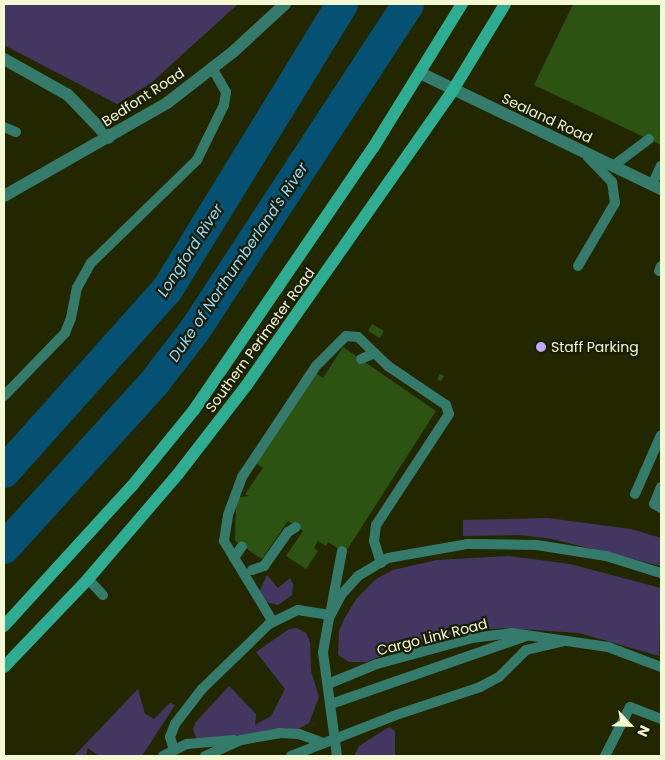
<!DOCTYPE html>
<html>
<head>
<meta charset="utf-8">
<style>
  body { margin:0 }
  #map { position:relative; width:665px; height:760px; overflow:hidden; background:#232700; font-family:Poppins,sans-serif }
  div>[style] { position:absolute }
  [style*='--x'] { left:calc(var(--x)*1px); top:calc(var(--y)*1px); width:calc(var(--w)*1px); rotate:calc(var(--a)*1deg) }
  .green>* { inset:0; background:#433761 }
  .river>* { height:32px; margin:-16px; padding:0 16px; transform-origin:16px; border-radius:16px; background:#045173 }
  .building>* { inset:0; background:#2c5311 }
  .lane>* { height:10px; margin:-5px; padding:0 5px; transform-origin:5px; border-radius:5px; background:#357b6b }
  .street>* { height:12px; margin:-6px; padding:0 6px; transform-origin:6px; border-radius:6px; background:#357b6b }
  .secondary>* { height:12px; margin:-6px; padding:0 6px; transform-origin:6px; border-radius:6px; background:#2fad93 }
  .dots>* { width:14px; height:14px; translate:-50% -50%; box-sizing:border-box; border:2px solid #1a1d05; border-radius:50% }
  span { translate:-50% -50%; white-space:nowrap; text-align:center; line-height:1.15; -webkit-text-stroke:4.5px #1a1d05; paint-order:stroke }
  .street-label { font-size:14px; color:#f3fad3 }
  .poi-label { font-size:14px; color:#f3fad3 }
  .left { translate:0 -50%; text-align:left }
  .water-label { font-size:15px; color:#98d7fd; font-style:italic }
  .frame { position:absolute; inset:0; border:5px solid #f3fad3; pointer-events:none }
  .north { position:absolute; left:605px; top:700px; width:50px; height:50px; -webkit-text-stroke:4px #1a1d05; paint-order:stroke; rotate:114deg; font-size:14px; font-weight:700; line-height:20px; text-align:center; color:#f3fad3 }
  .north::after { content:''; display:block; margin:auto; width:18px; height:22px; background:#f3fad3; clip-path:polygon(50% 0,100% 100%,50% 72%,0 100%) }
</style>
</head>
<body>
<div id="map">
  <div class="green">
    <div style="clip-path:polygon(4px 4px,238px 4px,151px 83px,117px 104px,4px 45px)"></div>
    <div style="clip-path:polygon(548px 518px,631px 529px,661px 538px,661px 566px,552px 539px,520px 535px,463px 536px,463px 520px)"></div>
    <div style="clip-path:polygon(509px 556px,570px 564px,661px 588px,659px 656px,579px 633px,504px 628px,461px 632px,403px 646px,367px 662px,349px 662px,338px 655px,339px 631px,344px 619px,357px 598px,376px 579px,393px 570px,437px 560px)"></div>
    <div style="clip-path:polygon(267px 575px,278px 588px,290px 578px,293px 584px,292px 595px,278px 605px,266px 602px,259px 592px)"></div>
    <div style="clip-path:polygon(297px 628px,306px 633px,310px 642px,311px 671px,319px 697px,309px 723px,295px 731px,197px 740px,193px 730px,195px 723px,229px 686px,256px 714px,255px 725px,271px 716px,285px 689px,256px 652px,289px 629px)"></div>
    <div style="clip-path:polygon(138px 689px,145px 714px,154px 719px,170px 703px,175px 705px,142px 756px,99px 756px,88px 748px,86px 756px,74px 756px)"></div>
    <div style="clip-path:polygon(389px 727px,395px 731px,395px 756px,354px 756px,359px 746px)"></div>
  </div>
  <div class="river">
    <div style="--x:4;--y:472;--w:244;--a:-48.2"></div>
    <div style="--x:167;--y:290;--w:335;--a:-58.5"></div>
    <div style="--x:4;--y:548;--w:223;--a:-47.7"></div>
    <div style="--x:154;--y:383;--w:67;--a:-52.3"></div>
    <div style="--x:195;--y:330;--w:389;--a:-56.8"></div>
  </div>
  <div class="building">
    <div style="clip-path:polygon(573px 4px,661px 4px,661px 145px,534px 85px)"></div>
    <div style="clip-path:polygon(372px 324px,384px 331px,380px 338px,368px 331px)"></div>
    <div style="clip-path:polygon(343px 347px,436px 411px,345px 553px,328px 542px,326px 546px,318px 541px,314px 548px,318px 551px,306px 569px,286px 556px,303px 531px,288px 521px,262px 559px,235px 541px,236px 498px,249px 496px,245px 494px,263px 468px,254px 462px,313px 371px,323px 378px)"></div>
    <div style="clip-path:polygon(440px 374px,444px 376px,441px 381px,437px 379px)"></div>
  </div>
  <div class="lane">
    <div style="--x:4;--y:127;--w:13;--a:23"></div>
    <div style="--x:613;--y:166;--w:45;--a:-36.9"></div>
    <div style="--x:652;--y:185;--w:21;--a:-65"></div>
    <div style="--x:578;--y:266;--w:73;--a:-59.6"></div>
    <div style="--x:615;--y:203;--w:21;--a:-98"></div>
    <div style="--x:612;--y:182;--w:35;--a:-134"></div>
    <div style="--x:659;--y:271;--w:5;--a:-68"></div>
    <div style="--x:361;--y:359;--w:15;--a:-23"></div>
    <div style="--x:4;--y:396;--w:88;--a:-45.9"></div>
    <div style="--x:65;--y:333;--w:16;--a:-68"></div>
    <div style="--x:71;--y:318;--w:31;--a:-79"></div>
    <div style="--x:77;--y:288;--w:29;--a:-61"></div>
    <div style="--x:91;--y:263;--w:148;--a:-44.2"></div>
    <div style="--x:197;--y:160;--w:61;--a:-63.9"></div>
    <div style="--x:224;--y:105;--w:13;--a:-81"></div>
    <div style="--x:226;--y:92;--w:28;--a:-120"></div>
    <div style="--x:661;--y:487;--w:18;--a:112"></div>
    <div style="--x:654;--y:504;--w:8;--a:30"></div>
    <div style="--x:635;--y:494;--w:64;--a:-66.2"></div>
    <div style="--x:234;--y:558;--w:14;--a:-56"></div>
    <div style="--x:252;--y:570;--w:13;--a:-18"></div>
    <div style="--x:264;--y:566;--w:42;--a:-54.8"></div>
    <div style="--x:288;--y:532;--w:9;--a:-32"></div>
    <div style="--x:88;--y:579;--w:22;--a:47"></div>
    <div style="--x:273;--y:622;--w:95;--a:-121.2"></div>
    <div style="--x:224;--y:541;--w:26;--a:-81"></div>
    <div style="--x:228;--y:515;--w:40;--a:-69.8"></div>
    <div style="--x:242;--y:477;--w:133;--a:-56.3"></div>
    <div style="--x:316;--y:366;--w:42;--a:-45"></div>
    <div style="--x:346;--y:336;--w:12;--a:5"></div>
    <div style="--x:358;--y:337;--w:42;--a:44"></div>
    <div style="--x:388;--y:366;--w:70;--a:33.9"></div>
    <div style="--x:446;--y:405;--w:9;--a:72"></div>
    <div style="--x:449;--y:414;--w:133;--a:123.3"></div>
    <div style="--x:376;--y:525;--w:16;--a:97"></div>
    <div style="--x:374;--y:541;--w:23;--a:72"></div>
    <div style="--x:328;--y:684;--w:53;--a:-22.2"></div>
    <div style="--x:377;--y:664;--w:98;--a:-15.3"></div>
    <div style="--x:472;--y:638;--w:40;--a:-7.1"></div>
    <div style="--x:512;--y:633;--w:97;--a:8.3"></div>
    <div style="--x:608;--y:647;--w:57;--a:20.7"></div>
    <div style="--x:331;--y:704;--w:207;--a:-19.2"></div>
    <div style="--x:174;--y:750;--w:14;--a:-107"></div>
    <div style="--x:170;--y:737;--w:14;--a:-69"></div>
    <div style="--x:175;--y:724;--w:44;--a:-52.4"></div>
    <div style="--x:202;--y:689;--w:93;--a:-44.1"></div>
    <div style="--x:269;--y:624;--w:32;--a:-26"></div>
    <div style="--x:298;--y:610;--w:32;--a:9"></div>
    <div style="--x:330;--y:615;--w:65;--a:-79.4"></div>
    <div style="--x:163;--y:756;--w:27;--a:-27"></div>
    <div style="--x:187;--y:744;--w:47;--a:-4.9"></div>
    <div style="--x:205;--y:756;--w:39;--a:-24"></div>
    <div style="--x:241;--y:740;--w:39;--a:-10"></div>
    <div style="--x:279;--y:733;--w:20;--a:3"></div>
    <div style="--x:299;--y:734;--w:23;--a:20"></div>
    <div style="--x:291;--y:756;--w:116;--a:-21.3"></div>
    <div style="--x:399;--y:714;--w:85;--a:-18.4"></div>
    <div style="--x:480;--y:687;--w:21;--a:-28"></div>
    <div style="--x:499;--y:677;--w:38;--a:-45"></div>
    <div style="--x:526;--y:650;--w:37;--a:-13"></div>
    <div style="--x:337;--y:756;--w:105;--a:-97.7"></div>
    <div style="--x:323;--y:652;--w:35;--a:-80"></div>
    <div style="--x:329;--y:618;--w:27;--a:-62"></div>
    <div style="--x:342;--y:594;--w:24;--a:-48"></div>
    <div style="--x:358;--y:576;--w:35;--a:-31"></div>
    <div style="--x:388;--y:558;--w:80;--a:-10"></div>
    <div style="--x:467;--y:544;--w:70;--a:0.8"></div>
    <div style="--x:537;--y:545;--w:70;--a:9.1"></div>
    <div style="--x:606;--y:556;--w:58;--a:17.2"></div>
    <div style="--x:605;--y:756;--w:55;--a:-63"></div>
    <div style="--x:630;--y:707;--w:33;--a:21"></div>
  </div>
  <div class="street">
    <div style="--x:4;--y:59;--w:73;--a:29.4"></div>
    <div style="--x:68;--y:95;--w:59;--a:46.4"></div>
    <div style="--x:420;--y:73;--w:267;--a:25.7"></div>
    <div style="--x:4;--y:196;--w:188;--a:-29.7"></div>
    <div style="--x:167;--y:103;--w:83;--a:-37.7"></div>
    <div style="--x:233;--y:52;--w:71;--a:-42.7"></div>
  </div>
  <div class="secondary">
    <div style="--x:4;--y:626;--w:190;--a:-47.6"></div>
    <div style="--x:132;--y:486;--w:98;--a:-50.8"></div>
    <div style="--x:194;--y:410;--w:317;--a:-55.7"></div>
    <div style="--x:373;--y:148;--w:169;--a:-58.3"></div>
    <div style="--x:4;--y:667;--w:122;--a:-46.3"></div>
    <div style="--x:88;--y:579;--w:138;--a:-49.4"></div>
    <div style="--x:178;--y:474;--w:111;--a:-52.3"></div>
    <div style="--x:246;--y:386;--w:361;--a:-55"></div>
    <div style="--x:453;--y:90;--w:100;--a:-58.8"></div>
  </div>
  <div class="dots">
    <div style="left:541px;top:347px;background:#bda9f5"></div>
  </div>
  <div class="street-label">
    <span style="left:143px;top:97px;rotate:-33deg">Bedfont Road</span>
    <span style="left:547px;top:118px;rotate:25deg">Sealand Road</span>
    <span style="left:260px;top:340px;rotate:-54deg">Southern Perimeter Road</span>
    <span style="left:432px;top:637px;rotate:-14deg">Cargo Link Road</span>
  </div>
  <div class="poi-label">
    <span class="left" style="left:551px;top:347px">Staff Parking</span>
  </div>
  <div class="water-label">
    <span style="left:190px;top:250px;rotate:-57deg">Longford River</span>
    <span style="left:238px;top:262px;rotate:-56deg">Duke of Northumberland's River</span>
  </div>
  <div class="frame"></div>
  <div class="north">N</div>
</div>
</body>
</html>
